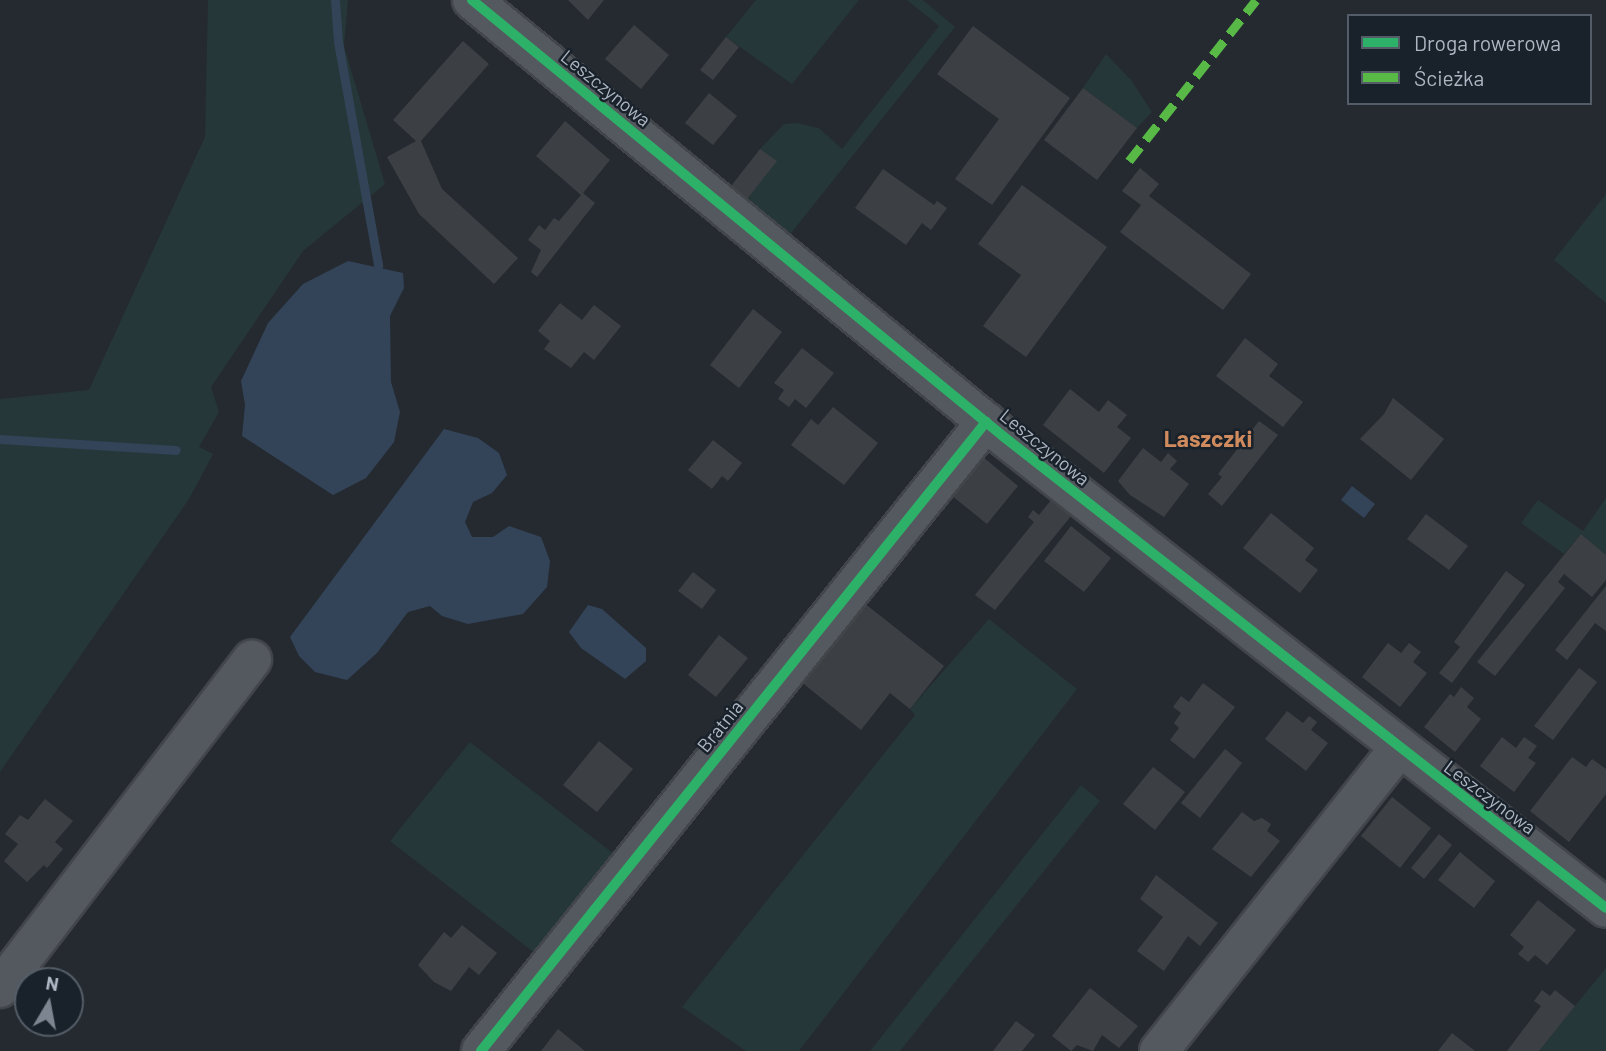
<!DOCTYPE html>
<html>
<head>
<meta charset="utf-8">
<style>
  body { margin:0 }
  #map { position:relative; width:1606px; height:1051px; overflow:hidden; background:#252a30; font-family:Barlow,sans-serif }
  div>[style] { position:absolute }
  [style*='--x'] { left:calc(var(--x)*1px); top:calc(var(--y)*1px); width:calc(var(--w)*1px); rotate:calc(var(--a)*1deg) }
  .green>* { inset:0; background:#253738 }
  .water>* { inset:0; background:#334358 }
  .stream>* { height:9px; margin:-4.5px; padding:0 4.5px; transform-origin:4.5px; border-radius:4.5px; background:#334358 }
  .building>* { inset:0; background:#3c4045 }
  .roads { filter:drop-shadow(2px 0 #42464b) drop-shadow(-2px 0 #42464b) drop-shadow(0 2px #42464b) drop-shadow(0 -2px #42464b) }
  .minor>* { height:38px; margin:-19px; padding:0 19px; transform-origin:19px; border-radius:19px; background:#54585f }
  .quiet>* { height:9px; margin-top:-4.5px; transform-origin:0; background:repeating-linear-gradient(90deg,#58b947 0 18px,transparent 0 27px) }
  .cycleway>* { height:10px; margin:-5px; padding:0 5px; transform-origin:5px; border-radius:5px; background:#2db169 }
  span { translate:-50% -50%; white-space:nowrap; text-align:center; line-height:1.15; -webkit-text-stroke:5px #19212a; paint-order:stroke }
  .street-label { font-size:19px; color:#adb6c3 }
  .quarter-label { font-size:23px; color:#cf8b5d; font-weight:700 }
  .legend { position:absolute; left:1347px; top:14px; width:245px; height:91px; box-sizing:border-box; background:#19212a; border:2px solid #545d67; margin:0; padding:9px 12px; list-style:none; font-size:21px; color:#adb6c3 }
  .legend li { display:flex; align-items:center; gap:14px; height:35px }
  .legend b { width:35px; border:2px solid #545d67 }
  .north { position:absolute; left:14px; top:967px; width:70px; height:70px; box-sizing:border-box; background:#19212a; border:2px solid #545d67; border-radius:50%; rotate:10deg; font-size:19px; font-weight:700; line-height:28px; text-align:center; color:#adb6c3 }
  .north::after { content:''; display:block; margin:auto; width:24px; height:32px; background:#7d8590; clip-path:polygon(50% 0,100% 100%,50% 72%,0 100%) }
</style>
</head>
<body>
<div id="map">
  <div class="green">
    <div style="clip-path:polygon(208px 0,348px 0,344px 46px,385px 184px,303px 251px,211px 387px,219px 412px,199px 447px,213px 454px,189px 499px,0 772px,0 399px,89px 390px,205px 137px)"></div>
    <div style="clip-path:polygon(756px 0,859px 0,792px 84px,726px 37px)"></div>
    <div style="clip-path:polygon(907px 0,923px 0,955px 27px,788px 237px,744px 203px,776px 161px,760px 149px,784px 124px,797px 123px,819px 128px,842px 149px,939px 26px)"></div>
    <div style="clip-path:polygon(1106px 54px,1131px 80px,1152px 112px,1137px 128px,1083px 88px)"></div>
    <div style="clip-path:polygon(1606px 194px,1606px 303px,1554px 260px)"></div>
    <div style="clip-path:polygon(1606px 498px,1606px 555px,1581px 534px,1564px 554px,1521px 523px,1538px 500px,1583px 531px)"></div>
    <div style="clip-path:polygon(989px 619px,1077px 689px,799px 1051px,746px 1051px,682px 1007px,915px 715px,910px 709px)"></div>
    <div style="clip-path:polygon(470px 742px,614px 854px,536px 954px,390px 841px)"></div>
    <div style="clip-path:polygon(1081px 785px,1100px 801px,900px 1051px,870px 1051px)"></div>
    <div style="clip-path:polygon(1606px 968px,1606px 1051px,1539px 1051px,1575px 1006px)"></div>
  </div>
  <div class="water">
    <div style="clip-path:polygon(348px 261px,403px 273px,404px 288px,390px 316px,391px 382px,400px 412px,394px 442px,366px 478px,333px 495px,242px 436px,245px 405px,241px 381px,268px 323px,303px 284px)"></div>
    <div style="clip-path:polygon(444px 429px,478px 438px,499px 453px,507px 475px,492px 493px,473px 502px,465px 522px,472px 537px,493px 537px,509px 526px,541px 537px,550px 561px,547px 587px,523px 614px,468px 624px,442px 616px,430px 606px,408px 612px,377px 653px,347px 680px,315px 672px,299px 656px,290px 637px)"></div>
    <div style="clip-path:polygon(1352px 486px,1375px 504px,1364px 518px,1341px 500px)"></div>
    <div style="clip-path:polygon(588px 605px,602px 609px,646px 648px,646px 661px,625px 679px,581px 648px,569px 632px)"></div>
  </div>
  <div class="stream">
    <div style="--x:335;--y:0;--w:42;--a:85.9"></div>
    <div style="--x:338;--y:42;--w:227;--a:79.8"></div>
    <div style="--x:0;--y:439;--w:176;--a:3.6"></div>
  </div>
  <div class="building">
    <div style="clip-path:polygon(568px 0,604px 0,588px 20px)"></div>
    <div style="clip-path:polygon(634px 25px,669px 55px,641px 89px,605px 59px)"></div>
    <div style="clip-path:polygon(973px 26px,1070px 98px,992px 205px,955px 179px,999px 119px,937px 74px)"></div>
    <div style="clip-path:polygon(726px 37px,739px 47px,713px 80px,700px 70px)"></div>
    <div style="clip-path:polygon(463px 41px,489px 64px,421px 141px,442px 189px,518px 258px,494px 284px,419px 214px,387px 157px,416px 141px,393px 120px)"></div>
    <div style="clip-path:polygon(1083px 88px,1137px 128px,1097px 180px,1044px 140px)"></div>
    <div style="clip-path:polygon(709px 93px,737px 116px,713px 145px,685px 123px)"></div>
    <div style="clip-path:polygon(565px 121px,610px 160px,583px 193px,595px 203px,537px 277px,531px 272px,541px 250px,528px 240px,539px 225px,545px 230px,554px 218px,559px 221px,581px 195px,536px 156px)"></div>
    <div style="clip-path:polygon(760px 149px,777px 161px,744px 203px,728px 190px)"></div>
    <div style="clip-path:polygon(1140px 168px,1159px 184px,1149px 196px,1251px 274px,1223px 310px,1120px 232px,1141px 205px,1122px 191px)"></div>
    <div style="clip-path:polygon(883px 169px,934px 205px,937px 201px,947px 208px,931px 230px,922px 223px,906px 245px,855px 208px)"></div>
    <div style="clip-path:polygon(1022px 185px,1107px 247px,1026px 357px,983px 326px,1021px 275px,978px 244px)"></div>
    <div style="clip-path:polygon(560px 303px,582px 320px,594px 305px,621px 326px,594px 360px,584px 352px,571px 368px,544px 349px,550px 341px,538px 331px)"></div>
    <div style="clip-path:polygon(753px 309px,782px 332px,739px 388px,710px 365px)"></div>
    <div style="clip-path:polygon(1245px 338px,1278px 364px,1269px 376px,1303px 402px,1283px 427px,1216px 376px)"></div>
    <div style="clip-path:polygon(802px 348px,834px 373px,806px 408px,795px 399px,789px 407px,778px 399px,784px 390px,774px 383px)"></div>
    <div style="clip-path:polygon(1070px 389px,1099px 412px,1108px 400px,1127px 415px,1117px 427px,1131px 438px,1104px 473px,1043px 425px)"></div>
    <div style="clip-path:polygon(1393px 398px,1444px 439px,1411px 480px,1360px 439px,1384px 414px)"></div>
    <div style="clip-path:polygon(833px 407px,878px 443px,844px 485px,791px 445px,811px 419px,818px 425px)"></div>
    <div style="clip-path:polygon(1259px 421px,1278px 435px,1222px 506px,1208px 494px,1222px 477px,1218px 474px)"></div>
    <div style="clip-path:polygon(713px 440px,742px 463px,728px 481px,722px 476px,712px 489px,688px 470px)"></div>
    <div style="clip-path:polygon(1143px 448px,1161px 462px,1168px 453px,1177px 461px,1170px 469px,1189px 484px,1164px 517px,1130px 495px,1118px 481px)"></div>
    <div style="clip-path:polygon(977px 452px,1018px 486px,987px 524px,946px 491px)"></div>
    <div style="clip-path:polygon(1051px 500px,1071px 516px,995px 610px,975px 595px,1034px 522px,1028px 517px,1033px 510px,1039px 515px)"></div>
    <div style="clip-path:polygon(1271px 513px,1314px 548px,1305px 560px,1318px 570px,1300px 593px,1243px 548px)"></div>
    <div style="clip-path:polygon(1426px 514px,1468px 546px,1449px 570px,1407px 539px)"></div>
    <div style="clip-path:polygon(1071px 526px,1111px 558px,1084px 592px,1044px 561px)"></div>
    <div style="clip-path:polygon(1581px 534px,1606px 555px,1606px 580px,1592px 597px,1564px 574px,1558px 582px,1565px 588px,1495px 676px,1477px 662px)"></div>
    <div style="clip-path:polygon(1506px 571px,1525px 585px,1452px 683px,1439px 673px,1460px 647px,1454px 642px)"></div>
    <div style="clip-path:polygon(693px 572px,716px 590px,702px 609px,678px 591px)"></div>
    <div style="clip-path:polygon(1606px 586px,1606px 631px,1595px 623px,1567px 660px,1555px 650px)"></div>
    <div style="clip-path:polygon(859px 599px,944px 666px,910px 709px,890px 693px,861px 730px,800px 681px)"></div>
    <div style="clip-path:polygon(719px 635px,748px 658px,716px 697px,688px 675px)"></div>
    <div style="clip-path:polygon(1388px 643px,1401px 653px,1409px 643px,1421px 652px,1413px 662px,1427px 673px,1400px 707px,1362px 677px)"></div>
    <div style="clip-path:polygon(1579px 668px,1597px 682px,1553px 740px,1534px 726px)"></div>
    <div style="clip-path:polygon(1203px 683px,1235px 707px,1194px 759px,1170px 740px,1179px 728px,1174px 723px,1181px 713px,1173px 707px,1181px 696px,1189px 702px)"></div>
    <div style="clip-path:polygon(1461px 687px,1474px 698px,1467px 707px,1481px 719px,1455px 752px,1424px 727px,1450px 694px,1454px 697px)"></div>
    <div style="clip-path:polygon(1287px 711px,1303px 723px,1309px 716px,1317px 722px,1311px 730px,1328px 743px,1306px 771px,1265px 739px)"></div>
    <div style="clip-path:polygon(1502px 737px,1516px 748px,1524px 737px,1537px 746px,1528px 758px,1536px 763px,1514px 792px,1480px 766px)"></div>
    <div style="clip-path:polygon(599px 741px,633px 769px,597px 812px,563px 785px)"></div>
    <div style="clip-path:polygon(1225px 749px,1242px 763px,1200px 818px,1181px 803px)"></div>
    <div style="clip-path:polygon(1572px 757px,1586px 767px,1592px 759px,1606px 769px,1606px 794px,1569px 842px,1530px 811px)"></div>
    <div style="clip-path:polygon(1153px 767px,1185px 792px,1155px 830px,1123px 804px)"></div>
    <div style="clip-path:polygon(1392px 797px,1431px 828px,1400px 868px,1361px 836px)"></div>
    <div style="clip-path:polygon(45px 799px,73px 821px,55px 842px,63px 849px,47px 868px,44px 865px,27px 882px,4px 861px,18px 844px,5px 834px,20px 815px,28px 820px)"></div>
    <div style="clip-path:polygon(1242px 812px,1254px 821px,1262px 818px,1271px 824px,1267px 831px,1280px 841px,1251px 877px,1212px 849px)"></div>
    <div style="clip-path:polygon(1439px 834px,1452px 845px,1424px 879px,1411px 868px)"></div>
    <div style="clip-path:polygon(1460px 852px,1495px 881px,1474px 908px,1438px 880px)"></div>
    <div style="clip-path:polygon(1156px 875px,1218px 923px,1200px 946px,1188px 936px,1164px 971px,1137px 951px,1163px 917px,1140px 899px)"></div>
    <div style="clip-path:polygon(1538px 900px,1576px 930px,1547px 965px,1535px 955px,1528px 962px,1518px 954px,1524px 947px,1510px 935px)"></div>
    <div style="clip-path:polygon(462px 925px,497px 953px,479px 975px,469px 967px,451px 991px,434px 982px,418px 965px,444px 932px,451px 938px)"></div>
    <div style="clip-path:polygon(1090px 988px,1138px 1026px,1119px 1048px,1102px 1035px,1093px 1051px,1077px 1045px,1071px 1051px,1052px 1036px)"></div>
    <div style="clip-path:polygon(1542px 990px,1550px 996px,1555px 990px,1575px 1006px,1539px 1051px,1507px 1051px,1541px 1006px,1534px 1001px)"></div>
    <div style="clip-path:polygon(1016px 1021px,1035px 1035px,1022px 1051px,993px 1051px)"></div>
    <div style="clip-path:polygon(558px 1029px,585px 1051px,541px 1051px)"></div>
    <div style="clip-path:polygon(1452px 1033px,1475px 1051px,1438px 1051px)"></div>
  </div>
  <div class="roads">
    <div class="minor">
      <div style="--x:472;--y:0;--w:688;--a:39.4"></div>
      <div style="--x:1004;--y:437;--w:764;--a:38.04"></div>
      <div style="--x:0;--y:988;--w:414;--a:-52.5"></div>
      <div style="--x:481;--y:1051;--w:807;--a:-51.24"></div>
      <div style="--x:1159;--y:1051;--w:385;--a:-51.6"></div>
    </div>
  </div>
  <div class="quiet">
    <div style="--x:1129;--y:161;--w:205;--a:-51.7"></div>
  </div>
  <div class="cycleway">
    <div style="--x:472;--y:0;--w:688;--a:39.4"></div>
    <div style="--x:1004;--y:437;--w:764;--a:38.04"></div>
    <div style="--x:481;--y:1051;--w:807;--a:-51.24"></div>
  </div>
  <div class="street-label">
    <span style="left:606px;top:88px;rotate:39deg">Leszczynowa</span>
    <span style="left:1045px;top:447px;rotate:39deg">Leszczynowa</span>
    <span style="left:720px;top:726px;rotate:-51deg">Bratnia</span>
    <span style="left:1490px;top:797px;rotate:37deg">Leszczynowa</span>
  </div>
  <div class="quarter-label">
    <span style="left:1208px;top:438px">Laszczki</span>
  </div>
  <ul class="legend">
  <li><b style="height:9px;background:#2db169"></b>Droga rowerowa</li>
  <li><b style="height:9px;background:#58b947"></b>Ścieżka</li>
  </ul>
  <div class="north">N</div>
</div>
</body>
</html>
